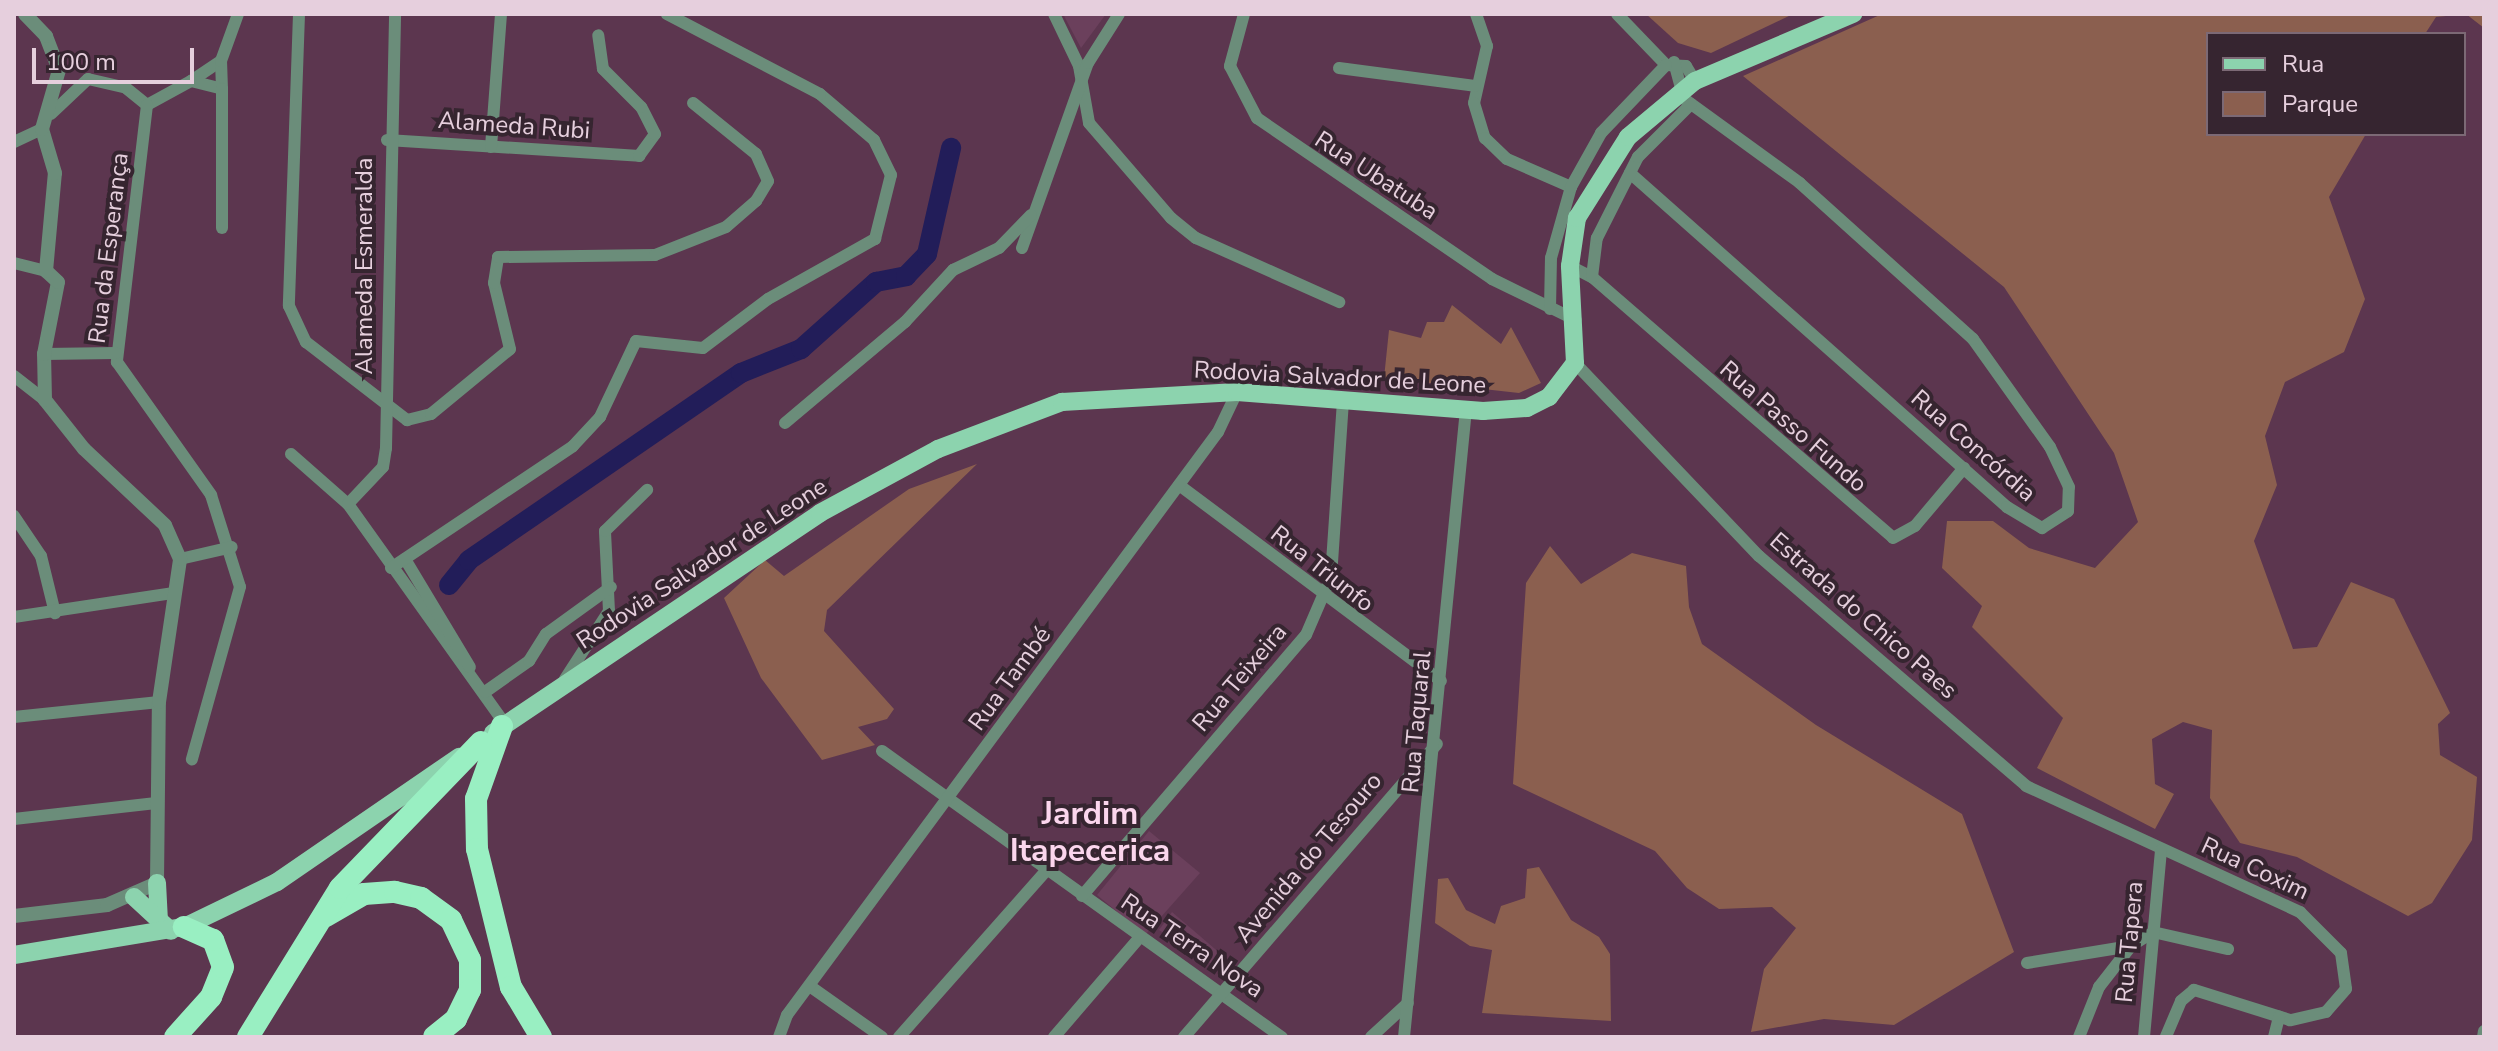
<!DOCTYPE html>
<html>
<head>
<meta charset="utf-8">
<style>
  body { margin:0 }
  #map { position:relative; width:2498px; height:1051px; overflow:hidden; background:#5c364f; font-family:"Nunito Sans",sans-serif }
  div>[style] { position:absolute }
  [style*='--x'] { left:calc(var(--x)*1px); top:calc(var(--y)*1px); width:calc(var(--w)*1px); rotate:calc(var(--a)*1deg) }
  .built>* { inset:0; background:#6b405c }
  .green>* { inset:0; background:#8b5f4f }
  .river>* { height:20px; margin:-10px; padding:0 10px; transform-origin:10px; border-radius:10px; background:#221d59 }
  .minor>* { height:12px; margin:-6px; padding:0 6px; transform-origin:6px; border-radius:6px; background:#6b8d7a }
  .tertiary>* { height:14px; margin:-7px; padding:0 7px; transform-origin:7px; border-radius:7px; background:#6b8d7a }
  .primary>* { height:18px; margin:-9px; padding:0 9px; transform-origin:9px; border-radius:9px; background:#8cd3ae }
  .motorway>* { height:22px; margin:-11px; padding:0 11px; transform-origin:11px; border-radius:11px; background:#99efc2 }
  span { translate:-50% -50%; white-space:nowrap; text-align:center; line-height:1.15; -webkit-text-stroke:8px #362530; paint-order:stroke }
  .street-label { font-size:24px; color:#e6cfdd }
  .district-label { font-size:32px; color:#fbd6ed; font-weight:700 }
  .frame { position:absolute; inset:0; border:16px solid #e6cfdd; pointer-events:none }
  .legend { position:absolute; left:2206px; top:32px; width:260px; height:104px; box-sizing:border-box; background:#362530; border:2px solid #7c6975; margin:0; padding:10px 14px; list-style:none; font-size:24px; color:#e6cfdd }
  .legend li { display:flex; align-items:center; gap:16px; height:40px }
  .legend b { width:40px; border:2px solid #7c6975 }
  .scale { position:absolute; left:32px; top:48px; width:162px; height:36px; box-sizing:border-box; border:4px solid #e6cfdd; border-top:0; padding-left:10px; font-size:24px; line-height:28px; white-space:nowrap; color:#e6cfdd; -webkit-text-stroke:6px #362530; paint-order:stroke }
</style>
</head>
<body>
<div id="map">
  <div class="built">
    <div style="clip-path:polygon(1063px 14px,1106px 14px,1081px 48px)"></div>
    <div style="clip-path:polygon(1149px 831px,1200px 873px,1145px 935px,1097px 895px)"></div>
    <div style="clip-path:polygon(1172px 912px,1222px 955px,1216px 967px,1159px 930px)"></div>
  </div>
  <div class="green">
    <div style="clip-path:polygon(1646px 14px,1793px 14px,1711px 53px,1678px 43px)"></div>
    <div style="clip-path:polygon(1882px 14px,2484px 14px,2484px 28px,2466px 14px,2436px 17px,2425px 34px,2208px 34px,2208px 134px,2366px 134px,2329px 197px,2365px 299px,2344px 352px,2285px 382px,2265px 436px,2277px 485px,2254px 541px,2293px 649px,2317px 647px,2351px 582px,2394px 599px,2450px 713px,2438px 724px,2440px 755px,2477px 777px,2472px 840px,2432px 903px,2408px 916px,2297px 857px,2240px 843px,2210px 798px,2212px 730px,2183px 722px,2152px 739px,2155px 784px,2174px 794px,2155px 829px,2037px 768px,2063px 718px,1972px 627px,1982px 606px,1942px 568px,1947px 521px,1993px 521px,2029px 548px,2095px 568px,2138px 522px,2114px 453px,2004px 287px,1743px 76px)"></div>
    <div style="clip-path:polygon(1452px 305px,1501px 344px,1511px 327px,1541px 383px,1519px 393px,1384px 378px,1389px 330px,1421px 338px,1427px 322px,1444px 322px)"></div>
    <div style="clip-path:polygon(977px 464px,827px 610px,824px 631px,894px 709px,887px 719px,858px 727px,875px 745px,822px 760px,761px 678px,724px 598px,765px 560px,784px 576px,909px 489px)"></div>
    <div style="clip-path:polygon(1550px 546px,1581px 584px,1632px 553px,1686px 566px,1689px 607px,1702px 644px,1816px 725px,1962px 814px,2014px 952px,1894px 1025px,1824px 1019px,1751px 1032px,1764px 969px,1796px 928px,1772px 907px,1719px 909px,1687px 888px,1655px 851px,1513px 784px,1526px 583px)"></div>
    <div style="clip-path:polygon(1539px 867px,1571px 920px,1599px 937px,1610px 954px,1611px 1021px,1482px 1013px,1492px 950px,1470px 946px,1435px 923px,1438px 879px,1448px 878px,1466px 910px,1495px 924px,1501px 906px,1525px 898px,1527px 869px)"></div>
  </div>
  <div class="river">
    <div style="--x:449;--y:585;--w:32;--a:-51"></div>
    <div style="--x:469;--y:560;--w:330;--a:-34.5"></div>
    <div style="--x:741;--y:373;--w:65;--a:-21.8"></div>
    <div style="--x:801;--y:349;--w:101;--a:-41.8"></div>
    <div style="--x:876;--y:282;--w:31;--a:-11"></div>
    <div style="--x:906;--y:276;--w:30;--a:-46"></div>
    <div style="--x:927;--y:254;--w:109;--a:-77.2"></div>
  </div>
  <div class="minor">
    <div style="--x:299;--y:14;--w:292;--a:92"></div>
    <div style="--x:289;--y:306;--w:40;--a:65"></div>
    <div style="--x:306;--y:342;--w:128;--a:37.7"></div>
    <div style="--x:407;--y:420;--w:25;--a:-14"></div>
    <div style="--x:431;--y:414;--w:102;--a:-39.4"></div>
    <div style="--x:510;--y:349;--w:68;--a:-103.6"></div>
    <div style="--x:494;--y:283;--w:26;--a:-81"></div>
    <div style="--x:498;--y:257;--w:157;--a:-0.7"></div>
    <div style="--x:655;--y:255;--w:76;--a:-21.5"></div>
    <div style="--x:726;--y:227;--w:40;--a:-41"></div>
    <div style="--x:756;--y:201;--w:23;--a:-59"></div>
    <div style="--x:768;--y:181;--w:30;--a:-114"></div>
    <div style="--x:756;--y:154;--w:81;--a:-141"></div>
    <div style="--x:1054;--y:14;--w:58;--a:64.3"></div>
    <div style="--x:1079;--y:66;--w:58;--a:80"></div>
    <div style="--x:1089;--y:123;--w:125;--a:49.2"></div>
    <div style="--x:1171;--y:218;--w:32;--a:39"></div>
    <div style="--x:1196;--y:238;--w:157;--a:24.1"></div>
    <div style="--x:1244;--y:14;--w:54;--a:105.1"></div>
    <div style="--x:1230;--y:66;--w:59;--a:62.6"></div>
    <div style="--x:1257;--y:118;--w:285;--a:34.4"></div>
    <div style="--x:1492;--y:279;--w:93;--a:26"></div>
    <div style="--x:1476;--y:14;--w:34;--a:71"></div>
    <div style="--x:1487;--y:46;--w:58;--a:102.8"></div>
    <div style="--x:1474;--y:103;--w:37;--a:73"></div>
    <div style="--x:1485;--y:138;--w:30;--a:44"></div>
    <div style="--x:1507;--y:159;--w:70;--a:23.6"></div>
    <div style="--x:1617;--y:14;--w:71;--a:46.1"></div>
    <div style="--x:1666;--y:65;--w:20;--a:3"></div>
    <div style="--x:1686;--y:66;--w:17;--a:59"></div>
    <div style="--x:1674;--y:62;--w:28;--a:75"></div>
    <div style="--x:1339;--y:68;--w:137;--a:7.5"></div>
    <div style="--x:191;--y:81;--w:36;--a:-34"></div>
    <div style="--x:222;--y:89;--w:28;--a:-92"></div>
    <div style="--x:221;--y:61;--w:50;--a:-70.1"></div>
    <div style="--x:147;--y:105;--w:50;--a:-28.6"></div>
    <div style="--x:191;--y:81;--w:32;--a:14"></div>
    <div style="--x:222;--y:89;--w:139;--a:90"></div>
    <div style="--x:51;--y:114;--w:51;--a:-43.4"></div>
    <div style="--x:88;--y:79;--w:39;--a:13"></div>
    <div style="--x:126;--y:88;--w:27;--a:39"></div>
    <div style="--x:147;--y:105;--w:259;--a:96.7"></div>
    <div style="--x:117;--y:362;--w:163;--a:54.7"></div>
    <div style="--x:211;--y:495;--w:96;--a:72.5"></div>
    <div style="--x:240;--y:587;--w:179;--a:105.6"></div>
    <div style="--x:387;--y:140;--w:253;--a:3.6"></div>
    <div style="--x:639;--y:156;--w:27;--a:-54"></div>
    <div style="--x:655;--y:134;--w:30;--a:-117"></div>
    <div style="--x:641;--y:107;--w:54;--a:-135"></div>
    <div style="--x:603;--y:69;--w:34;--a:-98"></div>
    <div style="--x:14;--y:142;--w:31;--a:-25"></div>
    <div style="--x:491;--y:147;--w:133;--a:-85.7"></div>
    <div style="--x:1630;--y:173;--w:504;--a:41.54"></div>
    <div style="--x:2007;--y:507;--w:41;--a:31"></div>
    <div style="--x:2042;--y:528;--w:31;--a:-33"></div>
    <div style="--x:2068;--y:511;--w:24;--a:-88"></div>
    <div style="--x:2069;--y:487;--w:44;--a:-115.4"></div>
    <div style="--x:2050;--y:447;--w:133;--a:-125.5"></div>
    <div style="--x:1973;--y:339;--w:233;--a:-138"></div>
    <div style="--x:1800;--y:183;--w:153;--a:-144"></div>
    <div style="--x:1022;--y:248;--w:196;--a:-70.4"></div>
    <div style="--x:1088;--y:63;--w:58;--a:-57.7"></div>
    <div style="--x:14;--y:263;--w:33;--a:14"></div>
    <div style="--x:1570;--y:266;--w:25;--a:27"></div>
    <div style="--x:1592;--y:277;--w:398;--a:40.9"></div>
    <div style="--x:1893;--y:538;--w:25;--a:-29"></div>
    <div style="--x:1915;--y:526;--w:76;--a:-49.8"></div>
    <div style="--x:1592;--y:277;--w:39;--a:-83"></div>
    <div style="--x:1597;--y:238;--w:91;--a:-63.2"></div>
    <div style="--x:1638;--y:157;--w:75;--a:-45"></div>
    <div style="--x:1550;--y:309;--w:51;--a:-88.9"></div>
    <div style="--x:1551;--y:258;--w:74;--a:-74.3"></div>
    <div style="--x:1571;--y:187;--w:62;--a:-60.9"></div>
    <div style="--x:1601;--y:133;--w:94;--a:-46.3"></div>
    <div style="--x:44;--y:354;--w:72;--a:-0.8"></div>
    <div style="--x:1575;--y:363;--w:267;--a:46.4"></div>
    <div style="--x:1759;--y:556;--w:352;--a:40.7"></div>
    <div style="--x:2026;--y:786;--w:302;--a:24.7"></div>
    <div style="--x:2300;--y:912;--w:58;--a:45"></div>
    <div style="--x:2341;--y:953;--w:36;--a:82"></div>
    <div style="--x:2346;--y:989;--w:30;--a:131"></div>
    <div style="--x:2326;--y:1012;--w:37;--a:167"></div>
    <div style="--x:2290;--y:1020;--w:101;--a:-162.6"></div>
    <div style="--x:2194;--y:990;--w:17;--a:140"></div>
    <div style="--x:2181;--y:1001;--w:39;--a:113"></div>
    <div style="--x:14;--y:376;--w:39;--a:38"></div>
    <div style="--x:785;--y:423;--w:157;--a:-40.1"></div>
    <div style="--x:905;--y:322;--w:71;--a:-47.3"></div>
    <div style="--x:953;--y:270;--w:51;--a:-25.6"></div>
    <div style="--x:999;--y:248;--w:46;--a:-45.9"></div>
    <div style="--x:291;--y:454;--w:76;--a:41.3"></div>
    <div style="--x:348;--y:504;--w:270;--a:54.5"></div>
    <div style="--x:1179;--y:485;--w:327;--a:36.8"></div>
    <div style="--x:348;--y:504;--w:51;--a:-46.6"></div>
    <div style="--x:383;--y:467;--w:19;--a:-81"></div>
    <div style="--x:386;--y:448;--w:434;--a:-88.8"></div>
    <div style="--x:14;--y:516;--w:48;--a:56"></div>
    <div style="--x:41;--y:556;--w:59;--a:76.2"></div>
    <div style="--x:180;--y:559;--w:53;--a:-13"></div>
    <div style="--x:405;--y:559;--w:126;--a:59"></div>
    <div style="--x:391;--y:568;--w:219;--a:-33.8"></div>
    <div style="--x:573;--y:446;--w:40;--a:-47"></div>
    <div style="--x:600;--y:417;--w:84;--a:-64.7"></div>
    <div style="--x:636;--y:341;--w:67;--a:6"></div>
    <div style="--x:703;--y:348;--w:81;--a:-37"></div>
    <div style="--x:768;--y:299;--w:123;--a:-29.3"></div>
    <div style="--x:875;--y:239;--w:66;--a:-76"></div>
    <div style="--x:891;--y:175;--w:39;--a:-116"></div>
    <div style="--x:874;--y:140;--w:71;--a:-139.6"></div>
    <div style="--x:820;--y:94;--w:173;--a:-152.4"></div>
    <div style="--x:14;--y:617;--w:160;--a:-8.6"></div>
    <div style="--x:565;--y:679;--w:81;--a:-57.1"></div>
    <div style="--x:609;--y:611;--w:80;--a:-92.9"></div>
    <div style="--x:605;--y:531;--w:59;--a:-44.3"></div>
    <div style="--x:485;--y:692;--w:54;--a:-35.2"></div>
    <div style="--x:529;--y:661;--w:32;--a:-58"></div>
    <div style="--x:546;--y:634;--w:80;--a:-35.9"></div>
    <div style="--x:14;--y:717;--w:146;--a:-5.9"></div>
    <div style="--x:882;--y:751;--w:492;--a:35.6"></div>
    <div style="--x:14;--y:819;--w:143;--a:-6.4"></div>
    <div style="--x:1082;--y:896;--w:344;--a:-49.4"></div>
    <div style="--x:1306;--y:635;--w:63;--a:-66.7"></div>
    <div style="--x:1331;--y:577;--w:177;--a:-86.1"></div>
    <div style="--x:2027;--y:963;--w:105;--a:-9.3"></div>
    <div style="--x:2131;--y:946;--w:26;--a:-32"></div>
    <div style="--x:2153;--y:932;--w:77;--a:12.8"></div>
    <div style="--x:811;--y:987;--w:87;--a:35.2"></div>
    <div style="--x:779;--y:1037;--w:23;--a:-70"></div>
    <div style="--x:787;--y:1015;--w:725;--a:-53.53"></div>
    <div style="--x:1218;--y:432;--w:44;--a:-64.6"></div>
    <div style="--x:899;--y:1037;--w:220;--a:-48.5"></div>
    <div style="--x:1054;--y:1037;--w:132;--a:-49.3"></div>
    <div style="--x:1184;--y:1037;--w:387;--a:-49.2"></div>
    <div style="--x:1371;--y:1037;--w:50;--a:-42.6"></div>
    <div style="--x:1404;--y:1037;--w:631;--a:-84.36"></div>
    <div style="--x:2079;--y:1037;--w:54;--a:-68.2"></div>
    <div style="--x:2099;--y:987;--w:52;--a:-52"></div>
    <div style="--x:2144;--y:1037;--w:187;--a:-84.8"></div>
    <div style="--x:2274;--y:1037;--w:21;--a:-76"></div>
    <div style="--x:2483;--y:1037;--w:6;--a:-81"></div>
  </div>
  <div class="tertiary">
    <div style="--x:14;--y:916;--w:94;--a:-6.7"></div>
    <div style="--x:107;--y:905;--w:55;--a:-23.7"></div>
    <div style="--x:157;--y:883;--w:181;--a:-89.4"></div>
    <div style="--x:159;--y:702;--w:145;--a:-81.6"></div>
    <div style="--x:180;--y:559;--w:37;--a:-114"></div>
    <div style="--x:165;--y:525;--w:111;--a:-136.8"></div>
    <div style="--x:84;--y:449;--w:63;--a:-128.5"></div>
    <div style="--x:45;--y:400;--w:46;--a:-91.2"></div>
    <div style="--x:44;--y:354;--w:73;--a:-79"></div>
    <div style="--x:58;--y:282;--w:16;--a:-137"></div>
    <div style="--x:46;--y:271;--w:98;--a:-84.8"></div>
    <div style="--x:55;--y:173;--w:46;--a:-106.5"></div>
    <div style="--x:42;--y:129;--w:61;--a:-73.9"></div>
    <div style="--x:59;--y:70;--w:36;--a:-111"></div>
    <div style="--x:46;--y:36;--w:30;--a:-134"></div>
  </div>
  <div class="primary">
    <div style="--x:493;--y:733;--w:394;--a:-33.9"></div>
    <div style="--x:820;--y:513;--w:134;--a:-28.5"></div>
    <div style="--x:938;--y:449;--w:133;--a:-20.8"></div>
    <div style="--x:1062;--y:402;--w:175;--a:-3.3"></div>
    <div style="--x:1237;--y:392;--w:247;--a:4.4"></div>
    <div style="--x:1483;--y:411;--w:44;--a:-3.9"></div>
    <div style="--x:1527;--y:408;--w:25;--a:-27"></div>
    <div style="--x:1549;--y:397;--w:43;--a:-52.6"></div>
    <div style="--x:1575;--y:363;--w:97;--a:-93"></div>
    <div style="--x:1570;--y:266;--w:49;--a:-81.7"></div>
    <div style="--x:1577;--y:218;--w:96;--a:-57.8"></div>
    <div style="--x:1628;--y:137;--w:87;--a:-39.9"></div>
    <div style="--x:1695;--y:81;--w:172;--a:-23"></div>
    <div style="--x:157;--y:883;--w:36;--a:87"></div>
    <div style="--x:134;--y:897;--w:50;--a:42.6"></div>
    <div style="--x:14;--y:955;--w:172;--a:-9.4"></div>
    <div style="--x:184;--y:927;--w:103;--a:-25.8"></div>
    <div style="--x:277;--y:882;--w:221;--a:-34.5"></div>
  </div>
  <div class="motorway">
    <div style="--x:502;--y:726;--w:77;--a:109.6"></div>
    <div style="--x:476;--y:799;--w:50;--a:88.9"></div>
    <div style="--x:477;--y:849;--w:142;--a:76.2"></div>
    <div style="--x:511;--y:987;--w:58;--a:59"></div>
    <div style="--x:326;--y:916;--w:44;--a:-30.1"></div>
    <div style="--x:364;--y:894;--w:31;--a:-4"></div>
    <div style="--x:395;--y:892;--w:27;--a:13"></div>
    <div style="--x:421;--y:898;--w:37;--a:36"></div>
    <div style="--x:451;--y:920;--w:44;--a:64.6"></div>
    <div style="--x:470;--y:960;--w:30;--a:90"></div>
    <div style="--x:470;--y:990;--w:32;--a:116"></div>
    <div style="--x:456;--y:1019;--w:28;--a:141"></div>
    <div style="--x:175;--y:1037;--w:54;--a:-48"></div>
    <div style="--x:211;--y:997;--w:32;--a:-68"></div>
    <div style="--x:223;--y:967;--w:29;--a:-110"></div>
    <div style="--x:213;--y:940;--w:32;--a:-156"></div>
    <div style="--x:248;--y:1037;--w:175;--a:-58.3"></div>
    <div style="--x:340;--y:888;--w:203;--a:-46"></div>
  </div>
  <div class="street-label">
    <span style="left:514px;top:126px;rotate:4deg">Alameda Rubi</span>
    <span style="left:1376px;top:176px;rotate:33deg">Rua Ubatuba</span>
    <span style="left:109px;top:248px;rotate:-83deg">Rua da Esperança</span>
    <span style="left:365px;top:266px;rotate:-90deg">Alameda Esmeralda</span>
    <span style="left:1340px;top:378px;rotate:3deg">Rodovia Salvador de Leone</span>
    <span style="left:1793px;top:427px;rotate:41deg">Rua Passo Fundo</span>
    <span style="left:1973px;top:446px;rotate:41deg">Rua Concórdia</span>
    <span style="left:702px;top:564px;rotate:-33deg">Rodovia Salvador de Leone</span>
    <span style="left:1322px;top:569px;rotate:38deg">Rua Triunfo</span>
    <span style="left:1863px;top:616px;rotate:41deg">Estrada do Chico Paes</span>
    <span style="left:1240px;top:678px;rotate:-50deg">Rua Teixeira</span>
    <span style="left:1010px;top:679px;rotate:-54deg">Rua També</span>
    <span style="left:1417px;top:722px;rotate:-85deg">Rua Taquaral</span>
    <span style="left:1309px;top:858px;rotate:-50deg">Avenida do Tesouro</span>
    <span style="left:2255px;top:869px;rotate:25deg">Rua Coxim</span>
    <span style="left:2130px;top:942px;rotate:-85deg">Rua Tapera</span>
    <span style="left:1192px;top:946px;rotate:34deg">Rua Terra Nova</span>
  </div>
  <div class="district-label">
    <span style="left:1090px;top:833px">Jardim<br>Itapecerica</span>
  </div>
  <div class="frame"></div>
  <ul class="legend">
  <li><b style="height:10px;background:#8cd3ae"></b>Rua</li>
  <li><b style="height:22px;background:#8b5f4f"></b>Parque</li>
  </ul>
  <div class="scale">100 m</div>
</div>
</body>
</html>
